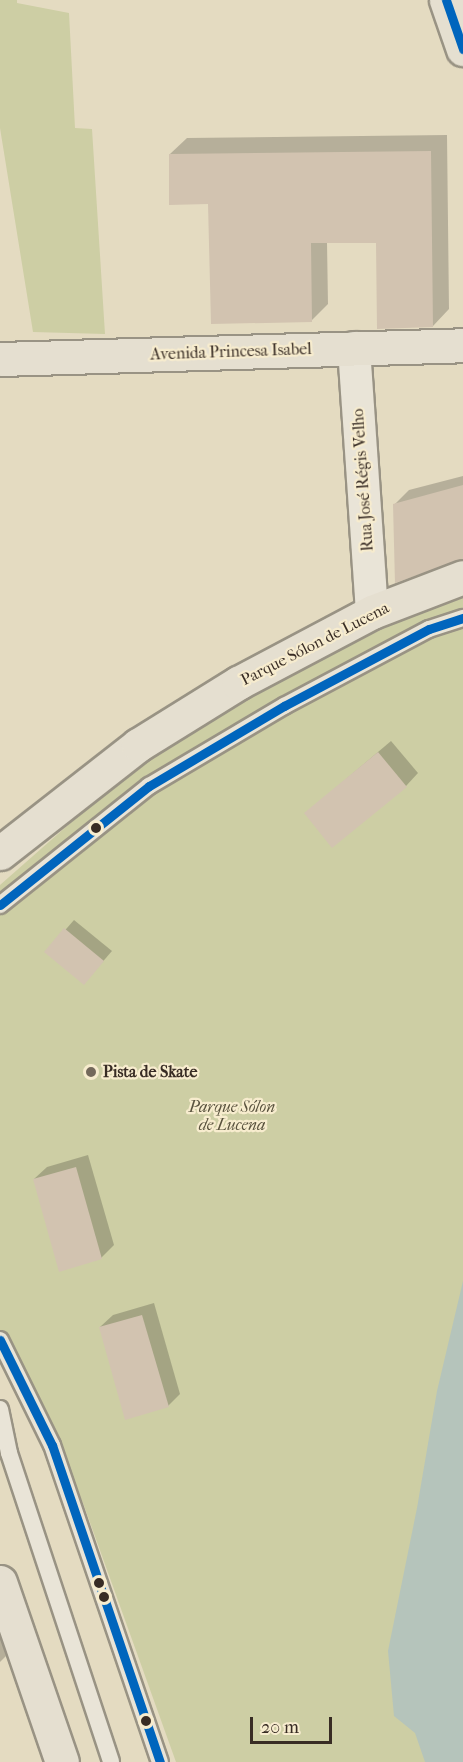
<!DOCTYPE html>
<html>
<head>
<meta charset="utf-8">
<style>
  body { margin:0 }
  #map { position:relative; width:463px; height:1762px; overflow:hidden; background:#e4dbc1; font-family:"IM FELL French Canon",serif }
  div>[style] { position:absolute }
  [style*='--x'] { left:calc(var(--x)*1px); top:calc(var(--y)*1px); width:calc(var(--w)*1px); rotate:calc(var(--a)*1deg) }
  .green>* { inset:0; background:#cdcea4 }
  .water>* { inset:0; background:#b5c4bb }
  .shadow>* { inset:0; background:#0003 }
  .building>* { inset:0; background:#d2c3b0 }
  .roads { filter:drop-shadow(2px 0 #999384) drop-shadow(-2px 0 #999384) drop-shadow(0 2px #999384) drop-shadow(0 -2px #999384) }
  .service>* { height:16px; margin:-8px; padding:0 8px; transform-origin:8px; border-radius:8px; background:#e9e4d7 }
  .minor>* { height:32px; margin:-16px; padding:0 16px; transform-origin:16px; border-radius:16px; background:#e9e4d7 }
  .primary>* { height:33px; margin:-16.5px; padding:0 16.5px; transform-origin:16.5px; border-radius:16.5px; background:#e5dfd0 }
  .bus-1>* { height:9px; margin:-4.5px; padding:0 4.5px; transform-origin:4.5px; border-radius:4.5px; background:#0065bd }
  .dots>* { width:16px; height:16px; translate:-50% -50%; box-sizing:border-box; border:3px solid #f7ecce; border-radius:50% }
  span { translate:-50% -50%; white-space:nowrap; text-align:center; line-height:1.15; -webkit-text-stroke:4.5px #f7ecce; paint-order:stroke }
  .street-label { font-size:16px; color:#382c24 }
  .poi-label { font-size:16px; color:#382c24; font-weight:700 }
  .left { translate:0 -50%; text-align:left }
  .park-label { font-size:16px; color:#59523e; font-style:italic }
  .scale { position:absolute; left:250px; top:1717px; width:82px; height:27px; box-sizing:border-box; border:3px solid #382c24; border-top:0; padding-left:8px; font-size:18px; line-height:21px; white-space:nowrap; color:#382c24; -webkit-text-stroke:4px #f7ecce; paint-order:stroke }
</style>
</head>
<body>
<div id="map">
  <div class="green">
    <div style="clip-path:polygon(0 0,17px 0,17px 3px,69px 13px,75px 128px,92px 129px,105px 334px,33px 332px,0 128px)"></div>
    <div style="clip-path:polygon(463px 598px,463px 1762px,176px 1762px,83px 1503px,65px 1463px,0 1346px,0 885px,142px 760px,275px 679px,417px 613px)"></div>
  </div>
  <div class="water">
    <div style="clip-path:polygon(463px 1281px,463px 1762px,425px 1762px,415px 1733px,394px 1716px,388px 1651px,417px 1508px,437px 1391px)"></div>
  </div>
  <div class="shadow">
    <div style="clip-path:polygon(447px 135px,449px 309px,433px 326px,377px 241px,327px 242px,328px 304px,312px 320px,170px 154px,187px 138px)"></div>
    <div style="clip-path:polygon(463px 476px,463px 558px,394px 505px,409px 490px)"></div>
    <div style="clip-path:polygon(391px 741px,418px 773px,406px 786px,306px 813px)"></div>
    <div style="clip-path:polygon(74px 920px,112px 951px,92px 974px,46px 952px)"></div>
    <div style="clip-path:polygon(88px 1155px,114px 1245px,101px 1258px,34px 1179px,47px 1167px)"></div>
    <div style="clip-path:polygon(154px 1303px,180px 1394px,168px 1406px,100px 1327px,113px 1315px)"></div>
    <div style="clip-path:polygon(0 1635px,6px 1656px,0 1662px)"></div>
  </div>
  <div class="building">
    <div style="clip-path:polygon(431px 151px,433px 327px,377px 329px,376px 243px,311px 243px,312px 322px,211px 324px,208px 204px,169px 205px,169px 154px)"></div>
    <div style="clip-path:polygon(463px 485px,463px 559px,395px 583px,393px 504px)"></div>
    <div style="clip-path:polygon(378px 752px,407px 787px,332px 848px,304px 813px)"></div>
    <div style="clip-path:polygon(64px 928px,104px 961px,84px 985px,44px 952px)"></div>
    <div style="clip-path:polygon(76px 1167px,102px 1259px,59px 1272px,33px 1179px)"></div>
    <div style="clip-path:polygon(142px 1315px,169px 1407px,125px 1420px,99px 1327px)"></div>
  </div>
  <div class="roads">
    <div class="service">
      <div style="--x:0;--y:905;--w:191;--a:-38.6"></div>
      <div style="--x:149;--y:786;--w:157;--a:-30.7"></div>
      <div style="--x:284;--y:706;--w:164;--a:-28"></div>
      <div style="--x:429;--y:629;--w:36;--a:-18"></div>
      <div style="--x:0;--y:1340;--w:117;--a:63.7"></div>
      <div style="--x:52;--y:1445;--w:335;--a:71.2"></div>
      <div style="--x:0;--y:1409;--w:45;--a:78.4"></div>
      <div style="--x:9;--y:1453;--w:325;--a:71.7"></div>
    </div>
    <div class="minor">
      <div style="--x:354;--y:348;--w:265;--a:86.1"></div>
    </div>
    <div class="primary">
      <div style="--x:446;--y:0;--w:52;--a:70.9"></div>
      <div style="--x:0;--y:359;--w:463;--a:-1.7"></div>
      <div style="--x:0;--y:853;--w:175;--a:-38"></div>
      <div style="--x:138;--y:745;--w:118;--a:-31.8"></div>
      <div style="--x:238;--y:683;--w:152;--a:-27.9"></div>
      <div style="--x:372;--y:612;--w:97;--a:-21"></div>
      <div style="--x:0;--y:1582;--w:190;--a:71"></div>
    </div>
  </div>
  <div class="bus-1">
    <div style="--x:446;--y:0;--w:52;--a:70.9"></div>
    <div style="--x:0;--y:905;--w:191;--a:-38.6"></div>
    <div style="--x:149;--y:786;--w:157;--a:-30.7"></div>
    <div style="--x:284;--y:706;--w:164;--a:-28"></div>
    <div style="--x:429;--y:629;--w:36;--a:-18"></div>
    <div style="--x:0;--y:1340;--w:117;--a:63.7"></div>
    <div style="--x:52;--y:1445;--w:335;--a:71.2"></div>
  </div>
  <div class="dots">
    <div style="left:96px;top:828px;background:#382c24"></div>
    <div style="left:91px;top:1072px;background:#74695b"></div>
    <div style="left:99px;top:1583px;background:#382c24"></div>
    <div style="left:104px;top:1597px;background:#382c24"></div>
    <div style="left:146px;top:1721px;background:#382c24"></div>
  </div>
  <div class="street-label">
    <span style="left:231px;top:352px;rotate:-2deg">Avenida Princesa Isabel</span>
    <span style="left:363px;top:480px;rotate:-94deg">Rua José Régis Velho</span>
    <span style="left:315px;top:644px;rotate:-27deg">Parque Sólon de Lucena</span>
  </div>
  <div class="poi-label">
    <span class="left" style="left:103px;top:1072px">Pista de Skate</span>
  </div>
  <div class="park-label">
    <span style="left:232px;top:1116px">Parque Sólon<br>de Lucena</span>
  </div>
  <div class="scale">20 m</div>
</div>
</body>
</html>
